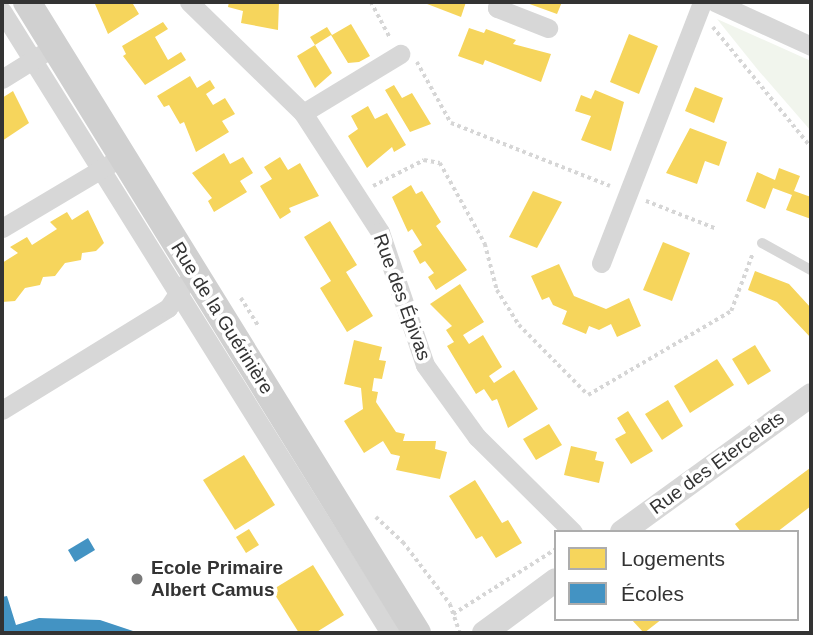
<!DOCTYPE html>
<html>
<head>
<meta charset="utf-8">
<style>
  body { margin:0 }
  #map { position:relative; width:813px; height:635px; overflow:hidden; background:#fff; font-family:Helvetica,sans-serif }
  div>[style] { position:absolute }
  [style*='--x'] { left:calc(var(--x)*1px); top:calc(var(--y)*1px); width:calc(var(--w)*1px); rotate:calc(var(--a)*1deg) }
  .green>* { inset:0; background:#f1f5ed }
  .homes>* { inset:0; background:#f6d55c }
  .schools>* { inset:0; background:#4393c3 }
  .path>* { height:3.5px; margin-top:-1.75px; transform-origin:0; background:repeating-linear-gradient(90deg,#d6d6d6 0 3.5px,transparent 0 7px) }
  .service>* { height:10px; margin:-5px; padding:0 5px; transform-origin:5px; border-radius:5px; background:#d7d7d7 }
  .minor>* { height:19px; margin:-9.5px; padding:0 9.5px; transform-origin:9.5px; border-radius:9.5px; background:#d7d7d7 }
  .tertiary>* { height:24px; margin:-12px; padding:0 12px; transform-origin:12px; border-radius:12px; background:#d7d7d7 }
  .secondary>* { height:28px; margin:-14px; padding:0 14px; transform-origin:14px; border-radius:14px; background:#d0d0d0 }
  .dots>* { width:19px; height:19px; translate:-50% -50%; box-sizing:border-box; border:4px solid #fff; border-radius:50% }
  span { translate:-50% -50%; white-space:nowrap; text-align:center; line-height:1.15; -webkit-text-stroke:7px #fff; paint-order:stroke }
  .street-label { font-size:19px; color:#333 }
  .poi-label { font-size:19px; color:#333; font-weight:700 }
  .left { translate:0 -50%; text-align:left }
  .frame { position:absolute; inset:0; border:4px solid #333; pointer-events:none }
  .legend { position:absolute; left:554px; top:530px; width:245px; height:91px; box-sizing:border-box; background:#fff; border:2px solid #adadad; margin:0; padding:9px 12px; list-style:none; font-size:21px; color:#333 }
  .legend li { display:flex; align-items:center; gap:14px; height:35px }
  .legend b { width:35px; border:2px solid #adadad }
</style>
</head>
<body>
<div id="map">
  <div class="green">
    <div style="clip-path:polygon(717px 19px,811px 61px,811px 131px,758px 70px)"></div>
  </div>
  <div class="homes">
    <div style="clip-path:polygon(88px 2px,137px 2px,133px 4px,139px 14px,108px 34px,95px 4px)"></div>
    <div style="clip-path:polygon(229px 2px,279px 2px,278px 30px,241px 23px,243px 11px,228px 7px)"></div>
    <div style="clip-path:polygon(422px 2px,466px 2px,461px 17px)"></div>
    <div style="clip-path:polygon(524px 2px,562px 2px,557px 14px)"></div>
    <div style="clip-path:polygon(163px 22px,168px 29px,155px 37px,168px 60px,181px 52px,186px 60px,145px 85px,123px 56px,126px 54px,122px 46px)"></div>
    <div style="clip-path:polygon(351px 24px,370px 56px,359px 62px,348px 63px,331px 35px,315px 45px,310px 37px,327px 27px,332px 35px)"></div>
    <div style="clip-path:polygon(469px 28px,484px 33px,486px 29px,516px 40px,513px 44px,551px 54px,541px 82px,485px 60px,483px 65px,458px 56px)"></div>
    <div style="clip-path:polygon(629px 34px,658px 46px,639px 94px,610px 82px)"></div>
    <div style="clip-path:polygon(315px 45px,332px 73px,315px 88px,297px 56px)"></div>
    <div style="clip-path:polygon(190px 76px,197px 88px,210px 80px,215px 88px,206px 94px,213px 105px,225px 98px,235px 114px,222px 121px,229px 132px,196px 152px,184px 122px,180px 124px,169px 105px,164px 107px,157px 96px)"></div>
    <div style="clip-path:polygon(394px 85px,402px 98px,412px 93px,431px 124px,410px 132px,385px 90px)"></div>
    <div style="clip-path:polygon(695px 87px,723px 98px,714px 123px,685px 111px)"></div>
    <div style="clip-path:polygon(595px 90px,624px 102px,611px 151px,581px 140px,591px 116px,575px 111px,581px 95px,591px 99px)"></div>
    <div style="clip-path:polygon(13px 91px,29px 123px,2px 141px,2px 98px)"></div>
    <div style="clip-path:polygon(368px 106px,375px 119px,387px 113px,406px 145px,394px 152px,392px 147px,367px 168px,348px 136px,358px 129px,351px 116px)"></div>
    <div style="clip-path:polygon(690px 128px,727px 142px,719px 166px,705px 161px,697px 184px,666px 173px)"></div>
    <div style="clip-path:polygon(224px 153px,230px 164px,243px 157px,253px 173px,240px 181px,247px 192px,214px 212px,208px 201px,212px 198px,192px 173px)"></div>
    <div style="clip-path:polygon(280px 157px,288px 170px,300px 163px,319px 196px,289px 208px,291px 212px,280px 219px,260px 186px,272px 179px,264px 167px)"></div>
    <div style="clip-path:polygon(779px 168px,800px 176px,794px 191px,811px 197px,811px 219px,786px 210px,792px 195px,773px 188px,765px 209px,746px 201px,757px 172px,775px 180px)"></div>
    <div style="clip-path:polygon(411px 185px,416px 194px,422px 191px,441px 222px,436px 226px,467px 270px,436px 290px,428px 277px,434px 273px,425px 261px,420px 264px,413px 251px,422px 245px,412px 229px,408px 232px,392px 197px)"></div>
    <div style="clip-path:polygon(533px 191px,562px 202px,537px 248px,509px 237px)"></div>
    <div style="clip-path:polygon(88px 210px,104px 243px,96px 251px,82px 253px,81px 260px,65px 263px,55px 276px,43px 277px,40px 285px,25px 288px,15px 301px,2px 302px,2px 263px,18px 253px,10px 247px,27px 237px,32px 245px,57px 229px,50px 222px,67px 212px,72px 220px)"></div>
    <div style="clip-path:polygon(330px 221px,357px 265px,346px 272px,373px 316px,347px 332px,320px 288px,331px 281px,304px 237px)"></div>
    <div style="clip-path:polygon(663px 242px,690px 253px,672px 301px,643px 290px)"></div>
    <div style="clip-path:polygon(559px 264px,574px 296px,606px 309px,629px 298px,641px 326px,617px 337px,611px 324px,599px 330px,589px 326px,586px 334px,562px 324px,567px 311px,553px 305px,549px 297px,542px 300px,531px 276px)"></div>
    <div style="clip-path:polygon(755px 271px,789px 284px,811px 308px,811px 338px,777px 302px,748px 290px)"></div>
    <div style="clip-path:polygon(460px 284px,484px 322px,463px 335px,469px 344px,483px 335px,502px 367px,489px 376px,494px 383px,514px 370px,538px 409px,508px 428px,497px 399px,492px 401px,484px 389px,476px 394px,447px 346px,454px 342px,446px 330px,452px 326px,430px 304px)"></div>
    <div style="clip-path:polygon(354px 340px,382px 347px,379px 360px,386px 361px,382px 379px,374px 378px,372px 391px,378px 392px,376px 402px,396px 432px,405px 434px,403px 441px,436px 441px,435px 449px,447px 452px,440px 479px,396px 470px,400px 456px,391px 454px,383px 441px,364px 453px,344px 421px,363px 409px,361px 388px,344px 384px)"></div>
    <div style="clip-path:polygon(755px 345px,771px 371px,748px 385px,732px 359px)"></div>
    <div style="clip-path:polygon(717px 359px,734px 385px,690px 413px,674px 386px)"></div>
    <div style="clip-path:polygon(668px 400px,683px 426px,662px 440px,645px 414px)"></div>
    <div style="clip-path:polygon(628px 411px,653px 451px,631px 464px,615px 439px,626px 433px,617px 418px)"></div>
    <div style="clip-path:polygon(549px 424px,562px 445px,536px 460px,523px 439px)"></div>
    <div style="clip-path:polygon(571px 446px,597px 452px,595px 460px,604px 462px,599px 483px,564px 475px)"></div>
    <div style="clip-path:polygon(244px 455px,275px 505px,235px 530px,203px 480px)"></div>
    <div style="clip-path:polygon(810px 468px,811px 506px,777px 532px,741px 532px,735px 524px)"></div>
    <div style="clip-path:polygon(475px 480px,502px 523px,508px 520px,522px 543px,496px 558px,482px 536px,476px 539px,449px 496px)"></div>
    <div style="clip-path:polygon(249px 529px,259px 545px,246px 553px,236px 537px)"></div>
    <div style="clip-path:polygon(313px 565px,344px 615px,315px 633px,299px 633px,272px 590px)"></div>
    <div style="clip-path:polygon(631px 619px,662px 619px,644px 633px)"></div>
  </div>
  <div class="schools">
    <div style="clip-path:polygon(88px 538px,95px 550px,75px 562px,68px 550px)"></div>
    <div style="clip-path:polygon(7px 596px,16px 625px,39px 618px,100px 620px,139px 633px,2px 633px,2px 597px)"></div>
  </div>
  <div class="path">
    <div style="--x:371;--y:2;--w:40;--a:62"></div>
    <div style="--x:713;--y:27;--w:155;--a:50.8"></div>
    <div style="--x:417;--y:62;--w:70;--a:60.9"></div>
    <div style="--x:451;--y:123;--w:171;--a:21.6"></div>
    <div style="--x:373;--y:186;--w:57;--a:-27"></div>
    <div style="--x:424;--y:160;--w:16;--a:11"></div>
    <div style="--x:440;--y:163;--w:93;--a:60.9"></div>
    <div style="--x:485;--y:244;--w:48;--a:75.4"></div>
    <div style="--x:497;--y:290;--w:41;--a:57.8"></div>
    <div style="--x:519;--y:325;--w:98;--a:45.4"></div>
    <div style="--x:588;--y:395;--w:166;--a:-30.4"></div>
    <div style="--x:731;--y:311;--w:60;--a:-69.4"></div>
    <div style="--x:646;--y:201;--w:76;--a:21.5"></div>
    <div style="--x:241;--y:298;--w:34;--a:58"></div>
    <div style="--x:376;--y:517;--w:37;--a:43"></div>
    <div style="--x:403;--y:542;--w:78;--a:52.8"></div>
    <div style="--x:450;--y:604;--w:31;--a:71"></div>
    <div style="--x:453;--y:614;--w:122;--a:-32.3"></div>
  </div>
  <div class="service">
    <div style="--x:762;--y:243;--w:56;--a:28.9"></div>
  </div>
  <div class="minor">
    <div style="--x:189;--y:2;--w:159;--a:44.2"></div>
    <div style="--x:303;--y:113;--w:142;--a:57.1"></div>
    <div style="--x:380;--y:232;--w:140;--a:71.3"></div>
    <div style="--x:425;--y:365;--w:89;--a:54.2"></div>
    <div style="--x:477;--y:437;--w:135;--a:44.7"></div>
    <div style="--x:498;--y:2;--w:6;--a:99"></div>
    <div style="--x:497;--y:8;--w:55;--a:21.4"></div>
    <div style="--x:715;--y:2;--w:106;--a:24.6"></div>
    <div style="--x:2;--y:11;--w:733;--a:58.04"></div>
    <div style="--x:2;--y:79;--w:47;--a:-32"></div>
    <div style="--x:303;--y:113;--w:114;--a:-31.3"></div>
    <div style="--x:2;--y:228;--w:126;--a:-30.7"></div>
    <div style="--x:601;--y:263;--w:280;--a:-68.8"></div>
    <div style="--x:2;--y:410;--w:195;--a:-31.6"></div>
    <div style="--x:168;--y:308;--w:29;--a:-56"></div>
  </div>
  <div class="tertiary">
    <div style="--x:622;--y:532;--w:233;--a:-35.9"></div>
    <div style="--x:484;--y:633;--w:89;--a:-36.4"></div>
  </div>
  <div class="secondary">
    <div style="--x:27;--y:2;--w:742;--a:58.28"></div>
  </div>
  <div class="dots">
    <div style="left:137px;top:579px;background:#7a7a7a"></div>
  </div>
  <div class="street-label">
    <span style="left:402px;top:297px;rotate:70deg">Rue des Épivas</span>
    <span style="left:222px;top:318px;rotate:58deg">Rue de la Guérinière</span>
    <span style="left:717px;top:463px;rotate:-36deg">Rue des Etercelets</span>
  </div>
  <div class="poi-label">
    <span class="left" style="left:151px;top:579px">Ecole Primaire<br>Albert Camus</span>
  </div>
  <div class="frame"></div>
  <ul class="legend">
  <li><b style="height:19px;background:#f6d55c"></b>Logements</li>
  <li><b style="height:19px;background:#4393c3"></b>Écoles</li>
  </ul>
</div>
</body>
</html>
